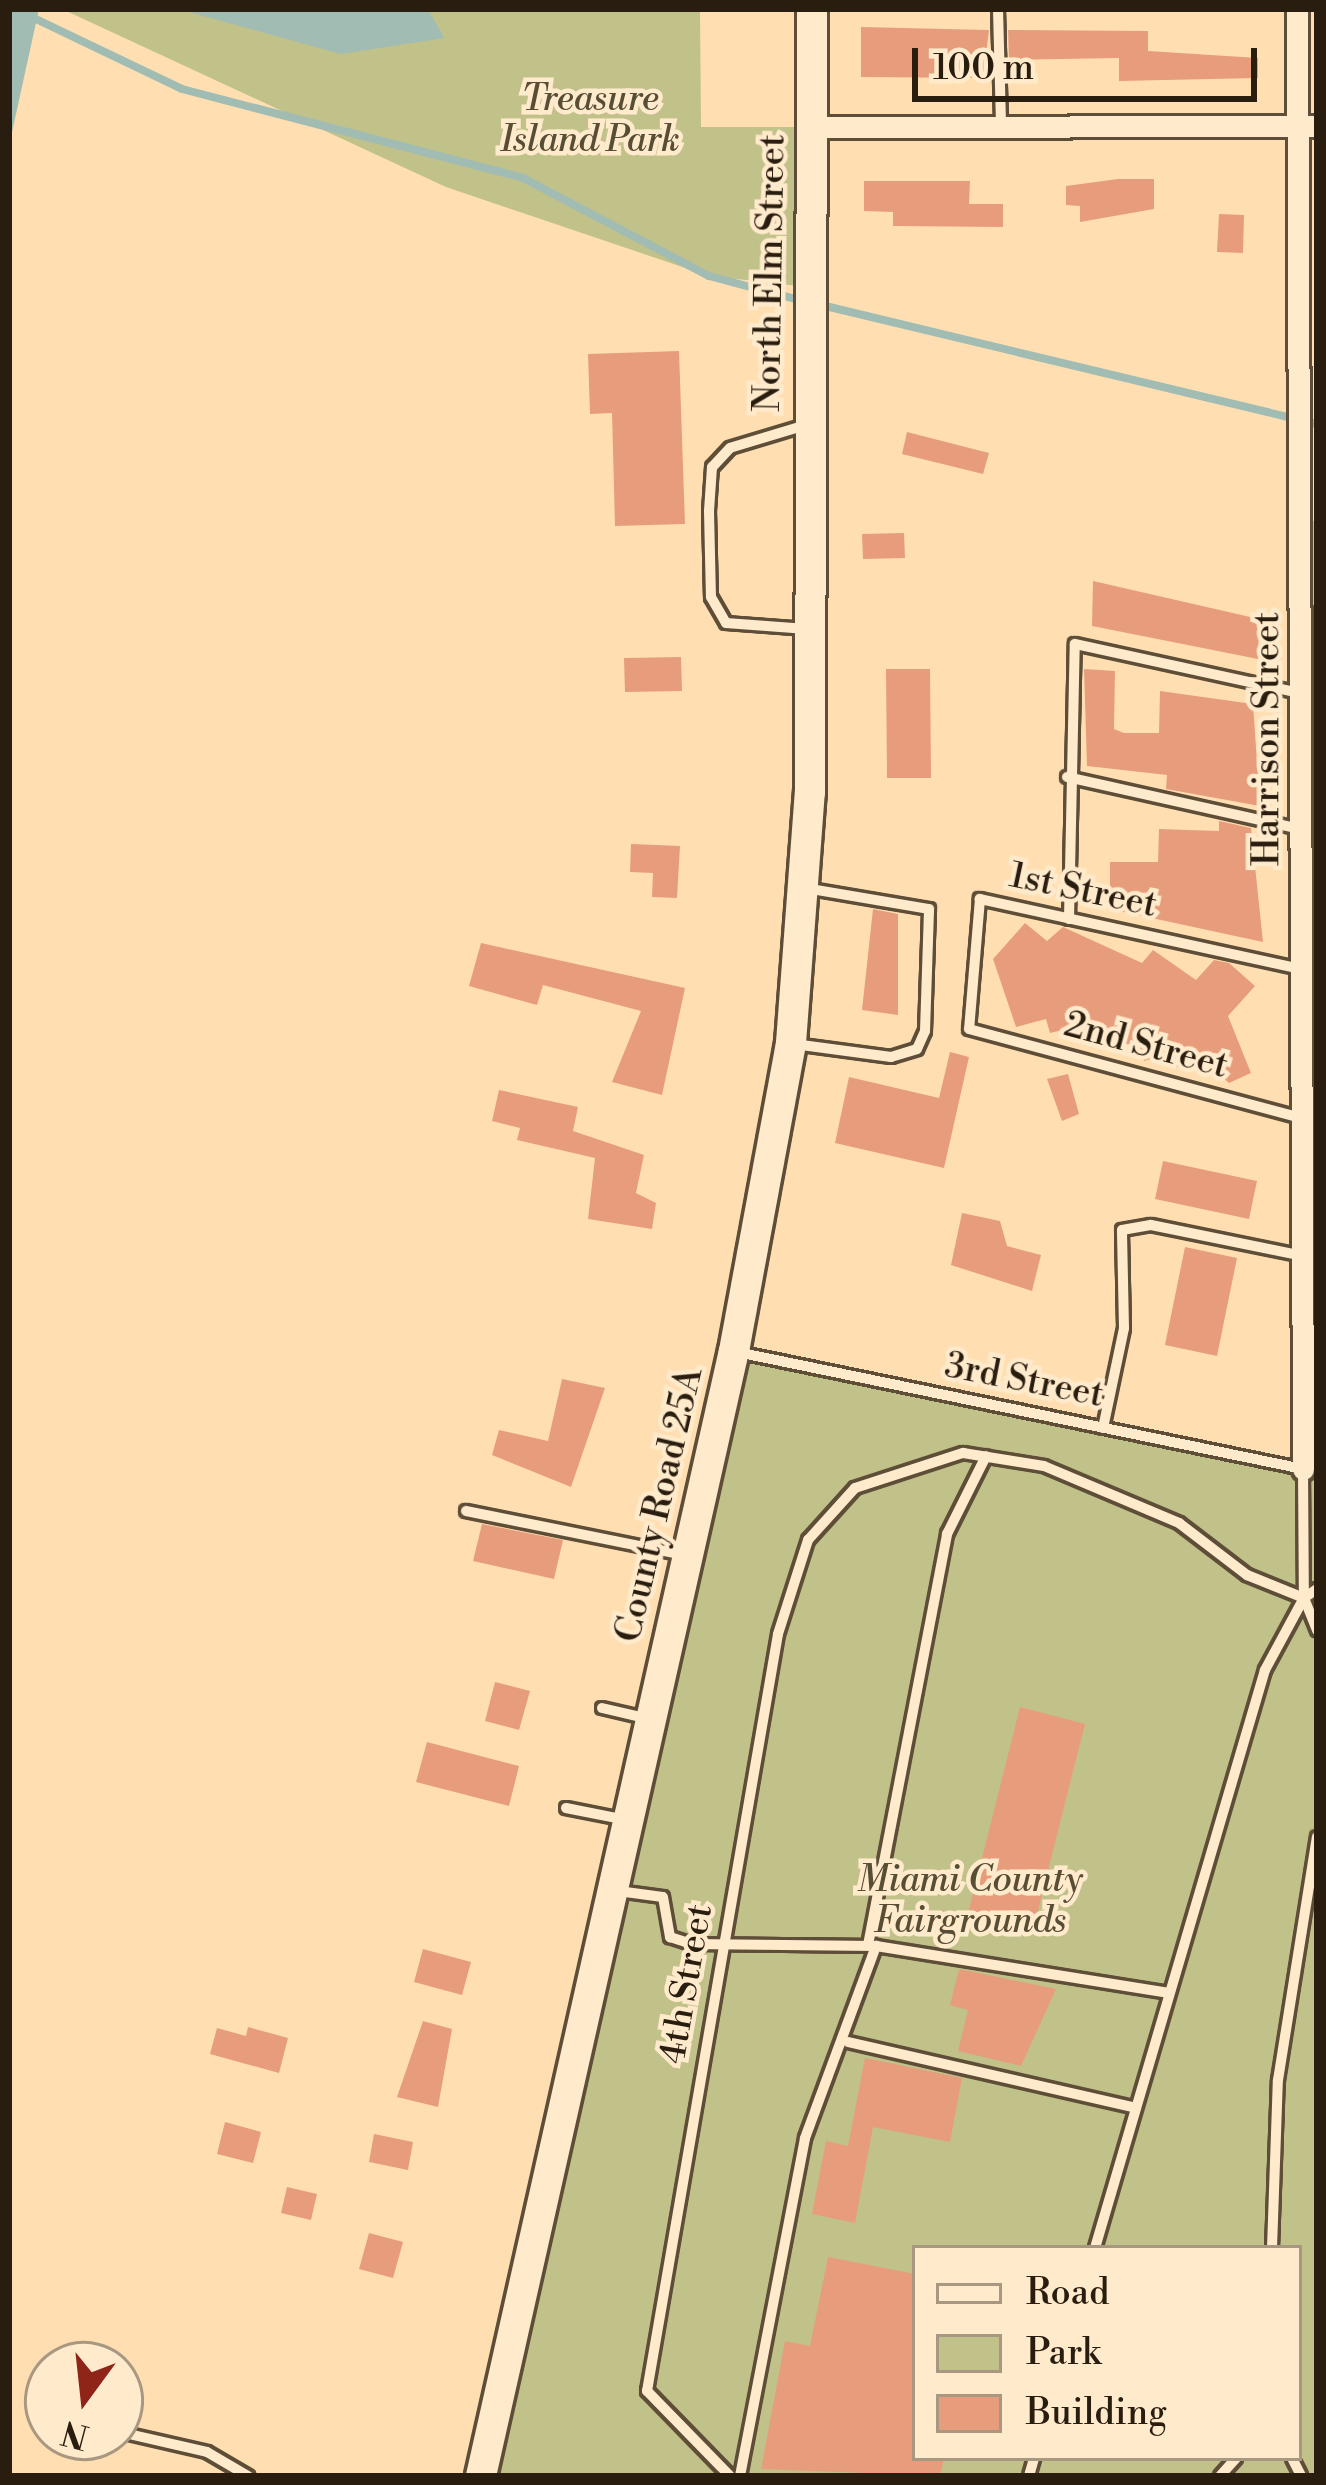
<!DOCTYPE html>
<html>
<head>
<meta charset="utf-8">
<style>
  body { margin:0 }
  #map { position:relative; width:1326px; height:2485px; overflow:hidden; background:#ffdfb1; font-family:"Libre Bodoni",serif }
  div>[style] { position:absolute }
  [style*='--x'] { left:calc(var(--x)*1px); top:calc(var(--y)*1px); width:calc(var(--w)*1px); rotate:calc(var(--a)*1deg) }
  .green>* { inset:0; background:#c1c18a }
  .water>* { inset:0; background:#a1bcb2 }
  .stream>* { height:8px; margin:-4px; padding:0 4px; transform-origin:4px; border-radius:4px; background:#a1bcb2 }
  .building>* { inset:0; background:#e79d7c }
  .roads { filter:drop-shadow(3px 0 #5e4e38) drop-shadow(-3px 0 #5e4e38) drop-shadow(0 3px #5e4e38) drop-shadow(0 -3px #5e4e38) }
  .service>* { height:10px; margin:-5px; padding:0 5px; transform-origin:5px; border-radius:5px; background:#ffeacc }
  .minor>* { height:21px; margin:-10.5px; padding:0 10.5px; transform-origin:10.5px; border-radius:10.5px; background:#ffeacc }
  .secondary>* { height:30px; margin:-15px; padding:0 15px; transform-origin:15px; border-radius:15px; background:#ffeacc }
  span { translate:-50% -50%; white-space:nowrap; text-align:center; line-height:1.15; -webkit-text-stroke:9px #ffeacc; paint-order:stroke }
  .park-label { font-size:36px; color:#574e35; font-style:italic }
  .street-label { font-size:36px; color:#291d10 }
  .frame { position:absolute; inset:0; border:12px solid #291d10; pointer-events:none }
  .legend { position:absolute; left:912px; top:2245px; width:390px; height:216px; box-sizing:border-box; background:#ffeacc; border:3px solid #a99881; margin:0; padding:15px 21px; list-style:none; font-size:36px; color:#291d10 }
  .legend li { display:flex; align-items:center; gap:24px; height:60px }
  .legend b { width:60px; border:3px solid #a99881 }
  .north { position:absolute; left:24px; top:2341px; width:120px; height:120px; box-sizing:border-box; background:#ffeacc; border:3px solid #a99881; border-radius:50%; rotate:195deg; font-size:33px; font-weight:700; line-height:48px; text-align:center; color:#291d10 }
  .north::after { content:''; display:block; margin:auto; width:42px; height:54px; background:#8f2418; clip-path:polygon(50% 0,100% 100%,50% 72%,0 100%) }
  .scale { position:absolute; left:912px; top:48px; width:345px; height:54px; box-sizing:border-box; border:6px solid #291d10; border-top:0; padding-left:15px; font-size:36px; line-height:42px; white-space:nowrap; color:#291d10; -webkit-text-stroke:9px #ffeacc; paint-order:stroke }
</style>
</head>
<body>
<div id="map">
  <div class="green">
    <div style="clip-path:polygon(62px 9px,700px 9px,701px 127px,812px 127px,808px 287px,709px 276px,446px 187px)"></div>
    <div style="clip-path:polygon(evenodd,1301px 518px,1317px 522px,1317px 2476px,481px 2476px,734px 1351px,1302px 1468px,1301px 518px,915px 2248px,1299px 2248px,1299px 2458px,915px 2458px,915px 2248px)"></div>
  </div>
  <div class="water">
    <div style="clip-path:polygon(9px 9px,39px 9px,9px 146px)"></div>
    <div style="clip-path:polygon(178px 9px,428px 9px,444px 38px,341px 54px)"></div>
  </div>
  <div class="stream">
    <div style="--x:15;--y:9;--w:185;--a:25.6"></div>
    <div style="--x:182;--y:89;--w:352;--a:14.6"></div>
    <div style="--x:523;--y:178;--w:210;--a:27.8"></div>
    <div style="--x:709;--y:276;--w:97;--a:14.9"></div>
    <div style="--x:817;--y:304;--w:514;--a:13.5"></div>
  </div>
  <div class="building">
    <div style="clip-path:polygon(861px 27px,989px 30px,983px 78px,861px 77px)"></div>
    <div style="clip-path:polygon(1008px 30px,1148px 31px,1148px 51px,1258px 58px,1258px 78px,1119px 81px,1119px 58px,1009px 60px)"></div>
    <div style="clip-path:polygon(1118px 179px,1154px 179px,1154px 209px,1080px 222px,1080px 206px,1066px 205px,1066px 186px)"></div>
    <div style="clip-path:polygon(864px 181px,970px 181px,969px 204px,1003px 204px,1003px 227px,893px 226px,893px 212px,864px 211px)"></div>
    <div style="clip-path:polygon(1219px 214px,1244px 215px,1243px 253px,1217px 252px)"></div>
    <div style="clip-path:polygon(679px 351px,685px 524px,615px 526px,612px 413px,590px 414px,588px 354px)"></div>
    <div style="clip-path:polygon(907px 432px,989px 453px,983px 474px,902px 454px)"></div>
    <div style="clip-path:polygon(904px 533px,905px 558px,863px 559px,862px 534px)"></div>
    <div style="clip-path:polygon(1093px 581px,1259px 619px,1258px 659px,1092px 626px)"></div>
    <div style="clip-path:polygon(681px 657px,682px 691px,625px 692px,624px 658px)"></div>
    <div style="clip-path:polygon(886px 669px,930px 669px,931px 778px,887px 778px)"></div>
    <div style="clip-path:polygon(1084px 669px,1115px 671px,1114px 729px,1124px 733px,1159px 733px,1160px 691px,1253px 704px,1260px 806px,1166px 789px,1167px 775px,1087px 766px)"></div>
    <div style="clip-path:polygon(1219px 821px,1251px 828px,1263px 942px,1110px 909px,1110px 862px,1158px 862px,1159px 829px,1219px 831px)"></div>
    <div style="clip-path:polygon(631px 844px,680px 846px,677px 898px,652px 897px,653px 873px,630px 872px)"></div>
    <div style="clip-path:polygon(873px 909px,898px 914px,898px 1015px,862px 1010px)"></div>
    <div style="clip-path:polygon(1025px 923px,1047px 941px,1063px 927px,1142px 963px,1153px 950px,1196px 980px,1214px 960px,1229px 963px,1255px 986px,1228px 1016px,1251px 1073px,1229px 1083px,1203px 1060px,1173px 1068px,1169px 1054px,1144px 1061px,1139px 1044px,1080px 1044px,1075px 1027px,1050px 1033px,1046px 1019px,1016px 1027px,993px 959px)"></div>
    <div style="clip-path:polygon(481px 943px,685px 988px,662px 1095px,612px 1082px,641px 1011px,543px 985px,537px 1005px,469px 986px)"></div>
    <div style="clip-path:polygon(950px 1052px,969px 1057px,944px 1168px,835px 1143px,849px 1077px,939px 1098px)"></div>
    <div style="clip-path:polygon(1068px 1074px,1079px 1114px,1062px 1121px,1047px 1079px)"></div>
    <div style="clip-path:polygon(499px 1090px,578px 1107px,573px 1131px,644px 1155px,636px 1193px,656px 1203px,652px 1229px,588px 1219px,595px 1158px,517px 1140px,520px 1128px,492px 1121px)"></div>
    <div style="clip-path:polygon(1163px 1161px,1257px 1181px,1249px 1219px,1155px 1199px)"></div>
    <div style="clip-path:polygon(962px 1213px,1000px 1221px,1007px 1246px,1041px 1255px,1032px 1291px,951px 1265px)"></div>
    <div style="clip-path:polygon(1185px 1247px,1237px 1258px,1217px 1356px,1165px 1345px)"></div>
    <div style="clip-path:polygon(562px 1379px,605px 1388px,571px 1487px,492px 1455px,499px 1430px,548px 1441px)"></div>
    <div style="clip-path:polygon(482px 1524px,563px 1540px,554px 1579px,473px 1561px)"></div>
    <div style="clip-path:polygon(495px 1682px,530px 1691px,519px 1730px,485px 1721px)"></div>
    <div style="clip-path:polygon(1020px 1707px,1085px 1724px,1034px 1926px,969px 1910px)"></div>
    <div style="clip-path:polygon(427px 1742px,519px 1766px,509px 1806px,416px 1782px)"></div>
    <div style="clip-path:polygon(423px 1949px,471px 1962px,462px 1995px,414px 1982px)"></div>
    <div style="clip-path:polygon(959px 1969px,1056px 1989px,1021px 2066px,958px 2051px,968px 2010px,950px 2005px)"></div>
    <div style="clip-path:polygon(423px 2021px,452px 2029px,438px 2107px,397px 2097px)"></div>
    <div style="clip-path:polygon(248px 2027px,288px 2038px,279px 2073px,210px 2054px,217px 2028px,246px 2036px)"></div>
    <div style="clip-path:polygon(865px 2058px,962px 2078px,950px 2142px,873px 2127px,855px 2223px,812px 2214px,826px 2141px,848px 2146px)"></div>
    <div style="clip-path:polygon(225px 2122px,261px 2132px,253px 2163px,217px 2154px)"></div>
    <div style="clip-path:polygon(374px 2134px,413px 2142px,408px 2170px,369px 2162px)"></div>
    <div style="clip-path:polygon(287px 2187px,317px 2194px,311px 2220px,281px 2213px)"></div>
    <div style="clip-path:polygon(369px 2233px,403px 2242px,393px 2278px,359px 2269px)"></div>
    <div style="clip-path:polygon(828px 2257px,915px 2274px,915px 2458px,944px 2458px,940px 2476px,761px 2469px,785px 2341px,810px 2346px)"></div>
  </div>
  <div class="roads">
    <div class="service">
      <div style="--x:998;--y:9;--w:118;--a:88.5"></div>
      <div style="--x:806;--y:425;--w:79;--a:163.2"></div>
      <div style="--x:730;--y:448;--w:26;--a:133"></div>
      <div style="--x:712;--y:467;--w:44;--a:93.9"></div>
      <div style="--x:709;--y:511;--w:86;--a:88.7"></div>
      <div style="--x:711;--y:597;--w:30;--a:60"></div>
      <div style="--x:726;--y:623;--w:81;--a:4.2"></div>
      <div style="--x:1067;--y:777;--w:239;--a:12.6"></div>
      <div style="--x:1069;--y:919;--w:275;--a:-88.8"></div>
      <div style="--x:1075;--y:644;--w:230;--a:12.3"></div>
      <div style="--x:1301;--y:969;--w:329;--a:-167.7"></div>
      <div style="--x:980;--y:899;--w:130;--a:94.8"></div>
      <div style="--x:969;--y:1029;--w:348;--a:15"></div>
      <div style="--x:794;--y:1044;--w:98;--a:7.6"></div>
      <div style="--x:891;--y:1057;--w:27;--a:-17"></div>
      <div style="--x:917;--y:1049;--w:20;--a:-66"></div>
      <div style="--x:925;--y:1031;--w:122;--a:-88.1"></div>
      <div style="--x:929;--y:909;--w:126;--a:-170.4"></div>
      <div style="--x:737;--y:1352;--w:578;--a:11.68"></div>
      <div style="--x:1303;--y:1469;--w:129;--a:89.6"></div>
      <div style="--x:1304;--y:1598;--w:35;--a:68"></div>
      <div style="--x:1103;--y:1428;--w:102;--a:-78.1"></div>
      <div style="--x:1124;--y:1328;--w:98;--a:-91.2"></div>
      <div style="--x:1122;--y:1230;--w:29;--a:-10"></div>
      <div style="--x:1151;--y:1225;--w:156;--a:11.5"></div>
      <div style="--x:466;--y:1511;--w:223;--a:11.4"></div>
      <div style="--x:602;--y:1708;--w:48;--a:13.2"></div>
      <div style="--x:566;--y:1808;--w:61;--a:11.3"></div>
      <div style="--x:618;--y:1891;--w:45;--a:7.6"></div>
      <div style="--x:663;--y:1897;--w:41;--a:80.1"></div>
      <div style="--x:670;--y:1937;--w:22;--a:18"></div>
      <div style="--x:691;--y:1944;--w:185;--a:0.6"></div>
      <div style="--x:876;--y:1946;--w:297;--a:9.1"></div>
      <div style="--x:868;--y:1945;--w:419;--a:-79.1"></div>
      <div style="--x:947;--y:1534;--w:87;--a:-63.4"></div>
      <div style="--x:848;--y:2042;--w:295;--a:12.9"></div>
      <div style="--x:1095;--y:2248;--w:602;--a:-73.61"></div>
      <div style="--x:1265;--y:1670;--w:82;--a:-61.6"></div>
      <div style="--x:1272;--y:2248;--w:168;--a:-88"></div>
      <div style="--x:1278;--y:2080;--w:246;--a:-80.9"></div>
      <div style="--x:120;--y:2432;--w:89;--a:12.9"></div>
      <div style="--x:207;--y:2452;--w:48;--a:30.3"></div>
      <div style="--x:1292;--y:2458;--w:20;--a:63"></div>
      <div style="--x:730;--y:2476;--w:119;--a:-134.3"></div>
      <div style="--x:647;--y:2391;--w:768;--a:-80.18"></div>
      <div style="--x:778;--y:1634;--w:99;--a:-72.3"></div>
      <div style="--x:808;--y:1540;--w:70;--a:-47.9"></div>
      <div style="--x:855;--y:1488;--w:114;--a:-18"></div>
      <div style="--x:963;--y:1453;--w:82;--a:9.1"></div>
      <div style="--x:1044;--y:1466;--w:147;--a:22.9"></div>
      <div style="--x:1179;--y:1523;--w:86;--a:37.4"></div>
      <div style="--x:1247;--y:1575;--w:61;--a:22"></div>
      <div style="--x:1304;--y:1598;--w:16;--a:-35"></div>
      <div style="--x:740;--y:2476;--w:344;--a:-79.1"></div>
      <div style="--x:805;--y:2138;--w:205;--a:-69.7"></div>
      <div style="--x:1029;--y:2476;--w:19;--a:-74"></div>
      <div style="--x:1220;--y:2476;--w:24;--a:-48"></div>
    </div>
    <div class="minor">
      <div style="--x:1297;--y:9;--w:1460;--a:89.76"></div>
      <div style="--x:812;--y:127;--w:505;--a:-0.11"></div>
    </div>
    <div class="secondary">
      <div style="--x:481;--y:2476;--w:1153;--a:-77.33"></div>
      <div style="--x:734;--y:1351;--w:313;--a:-79.5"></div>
      <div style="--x:791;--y:1043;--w:251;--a:-85.7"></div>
      <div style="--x:810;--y:793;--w:784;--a:-89.85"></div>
    </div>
  </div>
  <div class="park-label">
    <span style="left:590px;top:120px">Treasure<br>Island Park</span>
    <span style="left:970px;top:1901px">Miami County<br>Fairgrounds</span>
  </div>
  <div class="street-label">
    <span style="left:771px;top:273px;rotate:-89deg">North Elm Street</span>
    <span style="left:1268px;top:739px;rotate:-90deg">Harrison Street</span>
    <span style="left:1083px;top:891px;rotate:12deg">1st Street</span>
    <span style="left:1146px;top:1046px;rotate:15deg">2nd Street</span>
    <span style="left:1024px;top:1381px;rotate:11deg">3rd Street</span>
    <span style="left:660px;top:1505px;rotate:-77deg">County Road 25A</span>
    <span style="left:687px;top:1984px;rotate:-80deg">4th Street</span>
  </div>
  <div class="frame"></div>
  <ul class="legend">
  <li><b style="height:15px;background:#ffeacc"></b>Road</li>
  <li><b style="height:33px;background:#c1c18a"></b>Park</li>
  <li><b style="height:33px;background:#e79d7c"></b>Building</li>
  </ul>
  <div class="north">N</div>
  <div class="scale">100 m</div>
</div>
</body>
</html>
